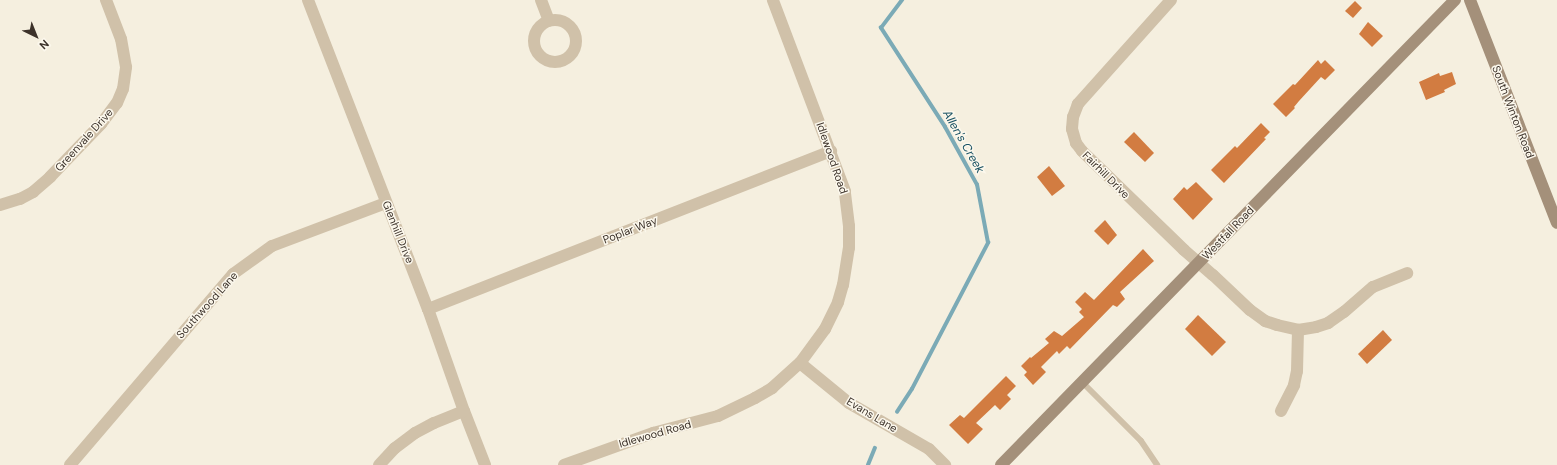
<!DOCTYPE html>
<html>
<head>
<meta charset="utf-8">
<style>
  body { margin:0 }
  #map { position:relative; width:1557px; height:465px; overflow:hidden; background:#f5efdf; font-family:"DM Sans",sans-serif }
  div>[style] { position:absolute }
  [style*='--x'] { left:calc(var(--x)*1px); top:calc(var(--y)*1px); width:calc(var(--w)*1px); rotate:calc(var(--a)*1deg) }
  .stream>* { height:3.5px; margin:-1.75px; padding:0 1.75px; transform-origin:1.75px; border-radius:1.75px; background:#7baab6 }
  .building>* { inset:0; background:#d27c41 }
  .lane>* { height:6px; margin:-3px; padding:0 3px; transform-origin:3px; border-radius:3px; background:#d0c1a9 }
  .street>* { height:12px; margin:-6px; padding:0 6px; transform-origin:6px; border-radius:6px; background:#d0c1a9 }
  .street>.ring { margin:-6px; padding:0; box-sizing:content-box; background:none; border:12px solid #d0c1a9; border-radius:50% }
  .secondary>* { height:12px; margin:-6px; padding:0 6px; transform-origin:6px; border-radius:6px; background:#a4907a }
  span { translate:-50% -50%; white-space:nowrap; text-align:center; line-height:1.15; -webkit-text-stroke:3px #fcf8ed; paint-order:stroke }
  .street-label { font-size:11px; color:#3c322a }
  .water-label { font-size:12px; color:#1a5263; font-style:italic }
  .north { position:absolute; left:16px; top:16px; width:40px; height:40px; -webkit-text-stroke:3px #fcf8ed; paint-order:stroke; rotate:137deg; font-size:11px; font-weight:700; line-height:16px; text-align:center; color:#3c322a }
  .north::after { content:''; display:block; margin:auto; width:14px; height:18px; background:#3c322a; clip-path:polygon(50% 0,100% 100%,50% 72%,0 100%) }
</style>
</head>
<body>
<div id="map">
  <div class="stream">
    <div style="--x:897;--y:412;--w:27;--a:-57"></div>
    <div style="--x:912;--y:389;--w:165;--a:-62.5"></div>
    <div style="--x:988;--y:243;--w:59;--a:-100.7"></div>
    <div style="--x:977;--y:185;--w:66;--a:-118.9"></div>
    <div style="--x:945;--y:127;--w:118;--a:-122.9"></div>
    <div style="--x:881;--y:28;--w:35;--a:-53"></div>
    <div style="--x:868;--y:465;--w:18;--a:-68"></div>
  </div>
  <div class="building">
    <div style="clip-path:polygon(1355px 1px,1362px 8px,1353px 18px,1345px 11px)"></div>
    <div style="clip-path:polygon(1368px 22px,1383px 36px,1372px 47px,1359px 34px)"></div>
    <div style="clip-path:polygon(1318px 60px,1321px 64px,1325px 60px,1335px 70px,1325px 80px,1321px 77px,1299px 101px,1294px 107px,1295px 108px,1286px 117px,1273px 104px,1293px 84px,1295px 85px)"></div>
    <div style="clip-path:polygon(1452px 72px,1456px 84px,1444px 90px,1445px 92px,1426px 100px,1419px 82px,1439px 73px,1440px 76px)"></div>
    <div style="clip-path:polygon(1261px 123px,1270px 132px,1264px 138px,1266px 139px,1224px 183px,1211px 170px,1235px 146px,1237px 148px)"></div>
    <div style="clip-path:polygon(1134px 132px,1154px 153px,1145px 162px,1124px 142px)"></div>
    <div style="clip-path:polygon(1049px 166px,1065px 186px,1052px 196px,1037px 177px)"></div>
    <div style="clip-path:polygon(1196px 182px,1213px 199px,1193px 220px,1173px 199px,1184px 187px,1187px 190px)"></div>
    <div style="clip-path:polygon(1105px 220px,1117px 235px,1108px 245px,1094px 231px)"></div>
    <div style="clip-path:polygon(1143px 249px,1154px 261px,1120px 292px,1125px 299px,1117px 307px,1113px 305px,1070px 349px,1067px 346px,1059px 354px,1057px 351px,1041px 367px,1046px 372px,1033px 385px,1024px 375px,1027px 372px,1021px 366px,1030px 357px,1031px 358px,1049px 343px,1045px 339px,1054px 331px,1062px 336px,1084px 317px,1079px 312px,1082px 309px,1075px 302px,1085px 292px,1094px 300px)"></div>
    <div style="clip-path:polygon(1198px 315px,1226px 342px,1212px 356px,1185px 329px)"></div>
    <div style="clip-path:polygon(1383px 330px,1392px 340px,1367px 364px,1358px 354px)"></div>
    <div style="clip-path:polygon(1006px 376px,1016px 386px,1007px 395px,1011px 399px,1000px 410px,995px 405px,976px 423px,983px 429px,968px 444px,949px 425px,960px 415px,964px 418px)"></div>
  </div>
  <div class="lane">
    <div style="--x:1082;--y:382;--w:83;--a:45"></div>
    <div style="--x:1141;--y:441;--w:29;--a:56"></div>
  </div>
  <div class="street">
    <div style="--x:308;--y:0;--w:331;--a:68.8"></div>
    <div style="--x:428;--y:309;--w:108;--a:70.6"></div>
    <div style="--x:464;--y:411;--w:58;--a:68.7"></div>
    <div style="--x:541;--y:0;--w:22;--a:69"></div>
    <div style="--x:1171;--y:0;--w:140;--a:131.8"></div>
    <div style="--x:1078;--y:104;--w:14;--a:111"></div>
    <div style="--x:1073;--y:117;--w:12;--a:95"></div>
    <div style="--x:1072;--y:129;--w:15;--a:74"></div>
    <div style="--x:1076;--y:143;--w:10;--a:53"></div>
    <div style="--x:1082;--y:151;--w:142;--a:44.1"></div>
    <div style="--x:1184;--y:250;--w:38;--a:41"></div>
    <div style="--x:1213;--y:275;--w:51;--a:43.4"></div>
    <div style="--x:1250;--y:310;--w:19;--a:36"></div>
    <div style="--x:1265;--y:321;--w:13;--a:18"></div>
    <div style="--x:1277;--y:325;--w:22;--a:13"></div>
    <div style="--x:1298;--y:330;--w:18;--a:-9"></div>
    <div style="--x:1316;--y:327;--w:13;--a:-18"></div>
    <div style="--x:1328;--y:323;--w:19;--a:-35"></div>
    <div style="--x:1344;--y:312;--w:38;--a:-41"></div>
    <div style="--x:1373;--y:287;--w:37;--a:-22"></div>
    <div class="ring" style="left:534px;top:20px;width:30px;height:30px"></div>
    <div style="--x:0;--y:205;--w:21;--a:-17"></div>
    <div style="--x:20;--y:199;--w:15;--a:-28"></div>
    <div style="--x:33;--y:192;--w:23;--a:-41"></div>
    <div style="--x:50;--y:177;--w:74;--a:-46.1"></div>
    <div style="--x:101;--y:124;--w:26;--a:-53"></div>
    <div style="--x:117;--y:103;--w:15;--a:-67"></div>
    <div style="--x:123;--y:89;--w:22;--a:-82"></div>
    <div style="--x:126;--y:67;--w:28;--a:-100"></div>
    <div style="--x:121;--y:39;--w:42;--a:-111"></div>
    <div style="--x:428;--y:309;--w:433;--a:-21.4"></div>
    <div style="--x:800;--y:363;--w:63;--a:39.2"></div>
    <div style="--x:849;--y:403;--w:92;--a:29.9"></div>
    <div style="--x:929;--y:449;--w:23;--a:45"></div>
    <div style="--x:1281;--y:411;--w:29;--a:-63"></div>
    <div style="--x:1294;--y:385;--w:14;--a:-78"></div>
    <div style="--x:1297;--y:371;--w:41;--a:-88.6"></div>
    <div style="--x:70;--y:465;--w:251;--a:-49.5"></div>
    <div style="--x:233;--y:274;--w:48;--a:-35.7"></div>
    <div style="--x:272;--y:246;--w:122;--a:-20.7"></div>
    <div style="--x:379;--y:465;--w:23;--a:-47"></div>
    <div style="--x:395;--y:448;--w:25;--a:-37"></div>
    <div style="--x:415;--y:433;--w:21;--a:-28"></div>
    <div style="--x:434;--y:423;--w:32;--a:-22"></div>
    <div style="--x:564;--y:465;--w:95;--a:-19.8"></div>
    <div style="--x:653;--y:433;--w:67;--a:-14.7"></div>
    <div style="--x:718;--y:416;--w:41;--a:-25.9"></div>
    <div style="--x:755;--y:398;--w:20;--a:-30"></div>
    <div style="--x:772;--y:388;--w:38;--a:-42"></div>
    <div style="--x:800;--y:363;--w:42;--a:-53.7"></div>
    <div style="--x:825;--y:329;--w:30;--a:-64"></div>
    <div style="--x:838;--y:302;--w:18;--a:-74"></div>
    <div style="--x:843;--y:285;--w:37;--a:-81"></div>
    <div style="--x:849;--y:248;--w:22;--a:-90"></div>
    <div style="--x:849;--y:226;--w:35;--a:-97"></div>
    <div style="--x:845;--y:191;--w:204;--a:-110.7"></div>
  </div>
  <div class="secondary">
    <div style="--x:1470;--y:0;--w:239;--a:68.7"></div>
    <div style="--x:1001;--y:465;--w:650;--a:-45.69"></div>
  </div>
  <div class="street-label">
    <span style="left:1513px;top:112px;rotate:69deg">South Winton Road</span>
    <span style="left:84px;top:140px;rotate:-48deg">Greenvale Drive</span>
    <span style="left:832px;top:158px;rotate:71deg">Idlewood Road</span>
    <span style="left:1106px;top:175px;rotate:45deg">Fairhill Drive</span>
    <span style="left:630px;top:230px;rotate:-21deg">Poplar Way</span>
    <span style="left:398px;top:232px;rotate:68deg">Glenhill Drive</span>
    <span style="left:1228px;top:233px;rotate:-46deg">Westfall Road</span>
    <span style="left:207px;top:305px;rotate:-48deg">Southwood Lane</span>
    <span style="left:872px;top:415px;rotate:31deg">Evans Lane</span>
    <span style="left:655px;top:434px;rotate:-16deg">Idlewood Road</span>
  </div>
  <div class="water-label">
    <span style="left:963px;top:142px;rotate:60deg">Allen's Creek</span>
  </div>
  <div class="north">N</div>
</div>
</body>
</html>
